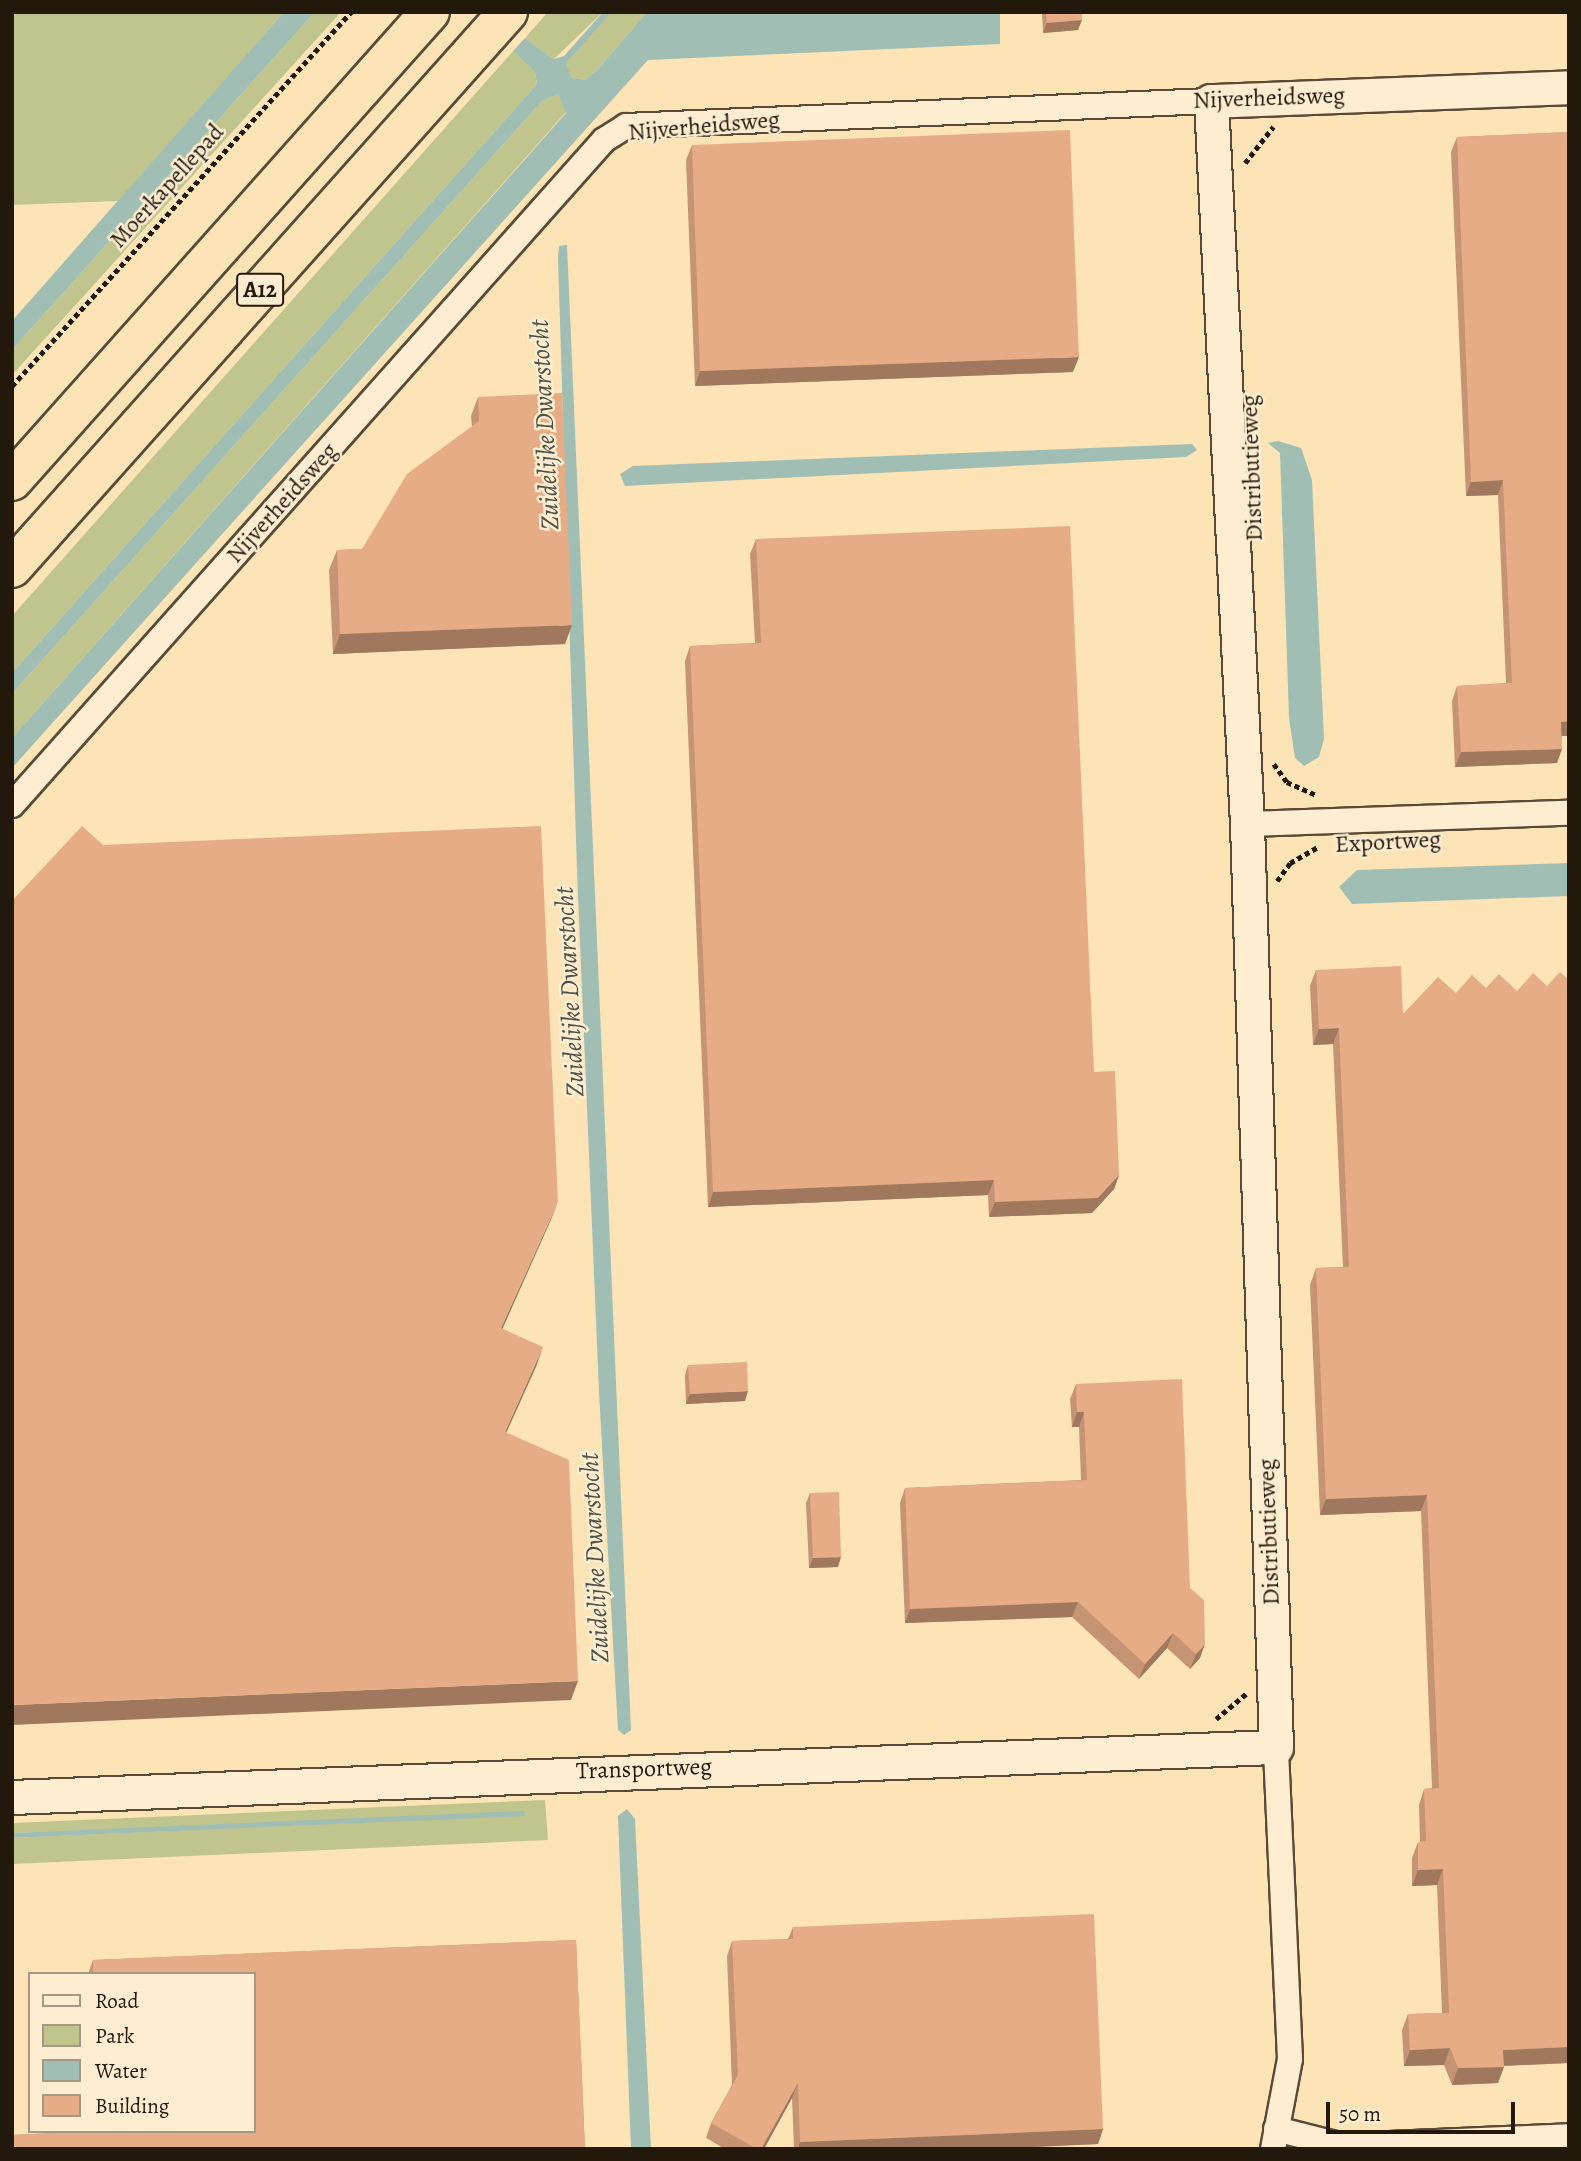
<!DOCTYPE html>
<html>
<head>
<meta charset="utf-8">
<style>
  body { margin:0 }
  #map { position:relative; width:1581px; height:2161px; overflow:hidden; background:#fde4b6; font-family:Alegreya,serif }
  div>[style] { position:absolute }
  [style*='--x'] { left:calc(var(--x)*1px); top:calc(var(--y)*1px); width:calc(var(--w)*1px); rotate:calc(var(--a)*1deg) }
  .green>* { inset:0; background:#c0c48d }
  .water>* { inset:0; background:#a0beb3 }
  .path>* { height:4.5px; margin-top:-2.25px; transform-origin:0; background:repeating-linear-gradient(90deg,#22180c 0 5px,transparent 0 8.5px) }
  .roads { filter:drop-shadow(2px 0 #594b36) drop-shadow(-2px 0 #594b36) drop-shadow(0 2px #594b36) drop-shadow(0 -2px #594b36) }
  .street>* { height:24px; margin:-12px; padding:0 12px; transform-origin:12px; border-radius:12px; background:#feedd0 }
  .secondary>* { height:33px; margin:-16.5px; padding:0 16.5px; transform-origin:16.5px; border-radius:16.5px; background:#feedd0 }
  .highway>* { height:38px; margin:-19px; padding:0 19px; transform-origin:19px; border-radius:19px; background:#fde4b6 }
  .wall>* { inset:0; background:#c59473 }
  .shaded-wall>* { inset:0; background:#a0785e }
  .building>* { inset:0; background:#e5ac86 }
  span { translate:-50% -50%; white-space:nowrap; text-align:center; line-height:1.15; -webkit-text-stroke:5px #feedd0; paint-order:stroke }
  .shield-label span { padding:2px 5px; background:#feedd0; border:2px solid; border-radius:5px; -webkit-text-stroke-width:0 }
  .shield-label { font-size:23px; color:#22180c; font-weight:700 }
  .street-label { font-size:24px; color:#22180c }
  .water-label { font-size:26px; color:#4e5246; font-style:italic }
  .frame { position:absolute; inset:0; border:14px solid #22180c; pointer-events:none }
  .legend { position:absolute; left:28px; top:1972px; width:228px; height:161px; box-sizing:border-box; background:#feedd0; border:2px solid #a69882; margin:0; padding:9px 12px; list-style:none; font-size:21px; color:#22180c }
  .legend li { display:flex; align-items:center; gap:14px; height:35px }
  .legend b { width:35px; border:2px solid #a69882 }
  .scale { position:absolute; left:1326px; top:2102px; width:189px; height:32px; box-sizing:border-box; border:4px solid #22180c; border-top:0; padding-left:9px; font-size:21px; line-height:24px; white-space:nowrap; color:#22180c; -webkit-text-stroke:5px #feedd0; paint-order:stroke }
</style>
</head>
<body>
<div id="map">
  <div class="green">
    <div style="clip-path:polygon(12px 12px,284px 12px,118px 201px,12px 205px)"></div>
    <div style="clip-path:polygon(315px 12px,341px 12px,12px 375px,12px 350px)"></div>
    <div style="clip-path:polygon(548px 12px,603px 12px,554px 59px,525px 38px)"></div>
    <div style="clip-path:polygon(612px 12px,647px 12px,598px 69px,585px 80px,571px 77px,565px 63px)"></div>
    <div style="clip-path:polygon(513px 51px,535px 72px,537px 84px,12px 673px,12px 616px)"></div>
    <div style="clip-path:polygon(558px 94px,566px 112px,12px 738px,12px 694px,542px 101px)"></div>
    <div style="clip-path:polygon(545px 1800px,548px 1840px,12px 1864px,12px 1838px,526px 1815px,12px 1833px,12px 1823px)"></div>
  </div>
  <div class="water">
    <div style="clip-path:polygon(284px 12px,315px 12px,12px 350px,12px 321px)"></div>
    <div style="clip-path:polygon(603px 12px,612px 12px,566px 63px,571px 77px,585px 80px,598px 69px,647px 12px,1000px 12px,1000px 44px,648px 60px,12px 768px,12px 738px,566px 113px,558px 94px,542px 101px,12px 694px,12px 673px,537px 84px,535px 72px,513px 51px,525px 38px,554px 59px,564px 56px)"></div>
    <div style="clip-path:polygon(567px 245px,631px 1730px,624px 1735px,618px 1730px,599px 1392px,577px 871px,558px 258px,559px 246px)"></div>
    <div style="clip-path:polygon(1278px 441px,1301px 448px,1312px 480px,1324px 739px,1319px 757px,1304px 766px,1295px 758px,1289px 718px,1280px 453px,1268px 443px)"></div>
    <div style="clip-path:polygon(1192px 444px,1197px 450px,1186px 457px,625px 486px,620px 474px,633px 466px)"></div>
    <div style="clip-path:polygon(1569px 863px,1569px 896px,1352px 904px,1339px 887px,1357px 870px)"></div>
    <div style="clip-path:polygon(627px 1809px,635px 1819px,651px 2149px,631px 2149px,618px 1816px)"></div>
    <div style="clip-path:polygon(524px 1811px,525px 1816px,12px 1838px,12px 1833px)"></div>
  </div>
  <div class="path">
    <div style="--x:1245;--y:163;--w:46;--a:-52.1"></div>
    <div style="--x:12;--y:386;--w:505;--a:-47.81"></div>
    <div style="--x:1274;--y:764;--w:22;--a:54"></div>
    <div style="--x:1287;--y:782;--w:32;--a:24"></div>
    <div style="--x:1277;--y:881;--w:22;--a:-54"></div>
    <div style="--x:1290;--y:863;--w:32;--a:-30"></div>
    <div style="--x:1216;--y:1719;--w:40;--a:-40"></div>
  </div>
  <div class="roads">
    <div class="street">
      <div style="--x:12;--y:805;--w:890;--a:-48.32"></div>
      <div style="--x:604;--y:140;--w:26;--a:-32"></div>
      <div style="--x:626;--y:126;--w:586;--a:-2.45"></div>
      <div style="--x:1247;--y:824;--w:322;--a:-2"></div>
      <div style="--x:1276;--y:2129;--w:69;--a:14.2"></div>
      <div style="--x:1343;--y:2146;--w:226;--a:-2.5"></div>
      <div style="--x:1273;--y:2149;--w:92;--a:-79.3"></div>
      <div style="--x:1290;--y:2059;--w:312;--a:-92.6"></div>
    </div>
    <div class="secondary">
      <div style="--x:12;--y:1797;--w:1265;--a:-2.27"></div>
      <div style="--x:1276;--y:1747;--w:923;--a:-91.8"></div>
      <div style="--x:1247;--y:824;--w:724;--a:-92.85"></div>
      <div style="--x:1211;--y:101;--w:358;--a:-2.2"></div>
    </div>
    <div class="highway">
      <div style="--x:12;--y:481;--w:628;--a:-48.29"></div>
      <div style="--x:12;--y:568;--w:745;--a:-48.26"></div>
    </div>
  </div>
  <div class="wall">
    <div style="clip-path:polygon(1042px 12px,1082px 12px,1078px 30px,1043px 33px)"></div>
    <div style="clip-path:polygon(1569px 132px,1569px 736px,1562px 736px,1557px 763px,1455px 767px,1452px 701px,1457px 686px,1506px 683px,1498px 495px,1466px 496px,1451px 152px,1457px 137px)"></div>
    <div style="clip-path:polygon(692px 145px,1073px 372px,695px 386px,686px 160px)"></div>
    <div style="clip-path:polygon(478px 397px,565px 644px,333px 654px,329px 570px,337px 550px,362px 549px,472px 427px,471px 416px)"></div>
    <div style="clip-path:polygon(756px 539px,1094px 1072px,1119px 1175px,1114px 1189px,1092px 1213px,989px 1217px,988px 1195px,708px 1207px,685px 661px,690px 646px,755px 643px,750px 554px)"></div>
    <div style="clip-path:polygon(1316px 970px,1403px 1014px,1456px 993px,1486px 988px,1517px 991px,1547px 986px,1569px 980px,1569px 2063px,1504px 2066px,1498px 2083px,1452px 2085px,1444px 2065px,1404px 2066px,1402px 2030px,1408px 2014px,1442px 2013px,1437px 1885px,1412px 1886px,1412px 1858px,1418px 1842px,1420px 1842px,1419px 1805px,1424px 1789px,1432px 1788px,1421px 1511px,1320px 1515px,1310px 1285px,1316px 1268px,1343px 1267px,1333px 1044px,1313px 1045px,1310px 986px)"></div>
    <div style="clip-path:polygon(688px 1365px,745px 1401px,686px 1404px,685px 1375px)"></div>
    <div style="clip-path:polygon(1076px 1384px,1190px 1588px,1200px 1658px,1190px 1669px,1167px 1648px,1139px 1679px,1072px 1617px,905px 1623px,900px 1503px,905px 1488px,1081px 1480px,1079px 1427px,1072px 1427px,1070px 1399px)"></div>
    <div style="clip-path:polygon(810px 1493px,838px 1567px,809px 1568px,806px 1503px)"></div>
    <div style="clip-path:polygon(793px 1927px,1103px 2129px,1098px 2144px,990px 2149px,794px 2149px,792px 2098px,764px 2149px,725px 2149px,706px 2138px,711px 2123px,732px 2085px,727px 1956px,732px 1941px,788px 1939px)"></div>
    <div style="clip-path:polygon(576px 1940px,585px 2149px,12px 2149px,12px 2135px,93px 2131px,254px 2131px,254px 1974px,88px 1974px,93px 1960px)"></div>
  </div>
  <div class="shaded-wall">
    <div style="clip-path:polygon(1082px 20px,1078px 30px,1043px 33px,1047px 23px)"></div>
    <div style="clip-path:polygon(1079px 357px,1073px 372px,695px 386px,700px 371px)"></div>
    <div style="clip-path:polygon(1503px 480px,1498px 495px,1466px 496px,1471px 482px)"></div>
    <div style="clip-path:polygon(572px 625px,565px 644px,333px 654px,340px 634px)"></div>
    <div style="clip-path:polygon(1569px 721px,1569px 736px,1555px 736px,1561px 722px)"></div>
    <div style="clip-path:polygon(1562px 749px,1557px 763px,1455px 767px,1461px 752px)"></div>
    <div style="clip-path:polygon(1339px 1028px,1333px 1044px,1313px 1045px,1319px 1029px)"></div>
    <div style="clip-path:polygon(1119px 1175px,1114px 1189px,1092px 1213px,989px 1217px,995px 1202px)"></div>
    <div style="clip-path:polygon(994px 1180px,988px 1195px,708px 1207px,713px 1192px)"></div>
    <div style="clip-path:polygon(558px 1202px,550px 1222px,494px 1348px,501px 1328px)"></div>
    <div style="clip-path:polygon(543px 1347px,536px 1367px,498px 1451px,505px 1432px)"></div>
    <div style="clip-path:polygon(748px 1391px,745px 1401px,686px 1404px,690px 1394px)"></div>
    <div style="clip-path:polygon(1077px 1412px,1084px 1412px,1079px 1427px,1072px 1427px)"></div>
    <div style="clip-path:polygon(1427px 1495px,1421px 1511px,1320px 1515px,1326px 1499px)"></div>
    <div style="clip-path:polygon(841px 1557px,838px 1567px,809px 1568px,813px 1558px)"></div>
    <div style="clip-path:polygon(1078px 1602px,1072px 1617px,905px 1623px,910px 1609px)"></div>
    <div style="clip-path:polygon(1173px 1633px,1167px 1648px,1139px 1679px,1145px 1664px)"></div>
    <div style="clip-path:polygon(1205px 1644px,1200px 1658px,1190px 1669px,1196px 1654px)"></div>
    <div style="clip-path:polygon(578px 1681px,571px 1700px,12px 1725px,12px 1705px)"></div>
    <div style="clip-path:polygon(1443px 1869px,1437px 1885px,1412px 1886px,1418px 1870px)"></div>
    <div style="clip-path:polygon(1569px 2047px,1569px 2063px,1497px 2066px,1503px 2050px)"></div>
    <div style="clip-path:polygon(1450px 2048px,1444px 2065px,1404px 2066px,1410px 2050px)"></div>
    <div style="clip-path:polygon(1504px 2067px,1498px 2083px,1452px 2085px,1458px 2068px)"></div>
    <div style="clip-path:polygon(798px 2083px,792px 2098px,764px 2149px,761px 2149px)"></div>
    <div style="clip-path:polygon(1103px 2129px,1098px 2144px,990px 2149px,798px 2149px,800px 2142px)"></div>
  </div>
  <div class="building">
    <div style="clip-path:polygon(1046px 12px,1082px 12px,1082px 20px,1047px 23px)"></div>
    <div style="clip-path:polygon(1070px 130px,1079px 357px,700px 371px,692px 145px)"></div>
    <div style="clip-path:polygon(1569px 132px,1569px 721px,1561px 722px,1562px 749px,1461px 752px,1457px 686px,1512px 683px,1503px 480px,1471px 482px,1457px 137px)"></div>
    <div style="clip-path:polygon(562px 393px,572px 625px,340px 634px,337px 550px,362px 549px,407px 474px,479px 421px,478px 397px)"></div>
    <div style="clip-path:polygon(1070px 526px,1094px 1072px,1115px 1071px,1119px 1175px,1098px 1198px,995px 1202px,994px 1180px,713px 1192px,690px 646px,761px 643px,756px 539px)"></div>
    <div style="clip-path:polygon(82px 826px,103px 845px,541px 826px,558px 1202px,501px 1328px,543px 1347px,505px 1432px,569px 1460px,578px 1681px,12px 1705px,12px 901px)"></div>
    <div style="clip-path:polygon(1401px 966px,1403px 1014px,1438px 977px,1456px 993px,1472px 975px,1486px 988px,1499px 974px,1517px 991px,1533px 973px,1547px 986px,1560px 972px,1569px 980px,1569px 2047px,1503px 2050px,1504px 2067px,1458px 2068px,1450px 2048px,1410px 2050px,1408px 2014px,1449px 2013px,1443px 1869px,1418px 1870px,1418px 1842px,1426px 1841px,1424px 1789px,1439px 1788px,1427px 1495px,1326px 1499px,1316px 1268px,1349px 1267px,1339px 1028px,1319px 1029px,1316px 970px)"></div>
    <div style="clip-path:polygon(747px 1362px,748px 1391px,690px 1394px,688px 1365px)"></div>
    <div style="clip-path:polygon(1182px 1379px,1190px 1588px,1204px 1600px,1205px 1644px,1196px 1654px,1173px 1633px,1145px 1664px,1078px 1602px,910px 1609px,905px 1488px,1087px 1480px,1084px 1412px,1077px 1412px,1076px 1384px)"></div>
    <div style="clip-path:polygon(839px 1492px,841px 1557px,813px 1558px,810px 1493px)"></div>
    <div style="clip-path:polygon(1094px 1914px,1103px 2129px,800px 2142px,798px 2083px,761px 2149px,757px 2149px,711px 2123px,738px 2075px,732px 1941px,793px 1939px,793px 1927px)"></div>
    <div style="clip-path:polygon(576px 1940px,585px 2149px,12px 2149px,12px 2135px,99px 2131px,254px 2131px,254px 1974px,93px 1974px,93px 1960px)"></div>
  </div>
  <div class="shield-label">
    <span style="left:260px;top:290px">A12</span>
  </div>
  <div class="street-label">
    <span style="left:1269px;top:98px;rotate:-2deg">Nijverheidsweg</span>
    <span style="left:704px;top:126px;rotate:-5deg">Nijverheidsweg</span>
    <span style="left:167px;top:186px;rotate:-48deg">Moerkapellepad</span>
    <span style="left:1252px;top:468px;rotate:-92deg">Distributieweg</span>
    <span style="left:282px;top:503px;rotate:-48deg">Nijverheidsweg</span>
    <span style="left:1388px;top:842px;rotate:-3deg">Exportweg</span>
    <span style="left:1269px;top:1532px;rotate:-92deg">Distributieweg</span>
    <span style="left:644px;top:1769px;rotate:-2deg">Transportweg</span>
  </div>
  <div class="water-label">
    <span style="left:545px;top:425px;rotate:-93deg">Zuidelijke Dwarstocht</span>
    <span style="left:570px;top:992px;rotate:-93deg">Zuidelijke Dwarstocht</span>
    <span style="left:595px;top:1558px;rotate:-93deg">Zuidelijke Dwarstocht</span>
  </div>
  <div class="frame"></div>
  <ul class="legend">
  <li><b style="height:9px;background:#feedd0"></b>Road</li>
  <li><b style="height:19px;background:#c0c48d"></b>Park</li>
  <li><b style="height:19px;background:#a0beb3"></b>Water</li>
  <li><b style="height:19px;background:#e5ac86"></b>Building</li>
  </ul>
  <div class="scale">50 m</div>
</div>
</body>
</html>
